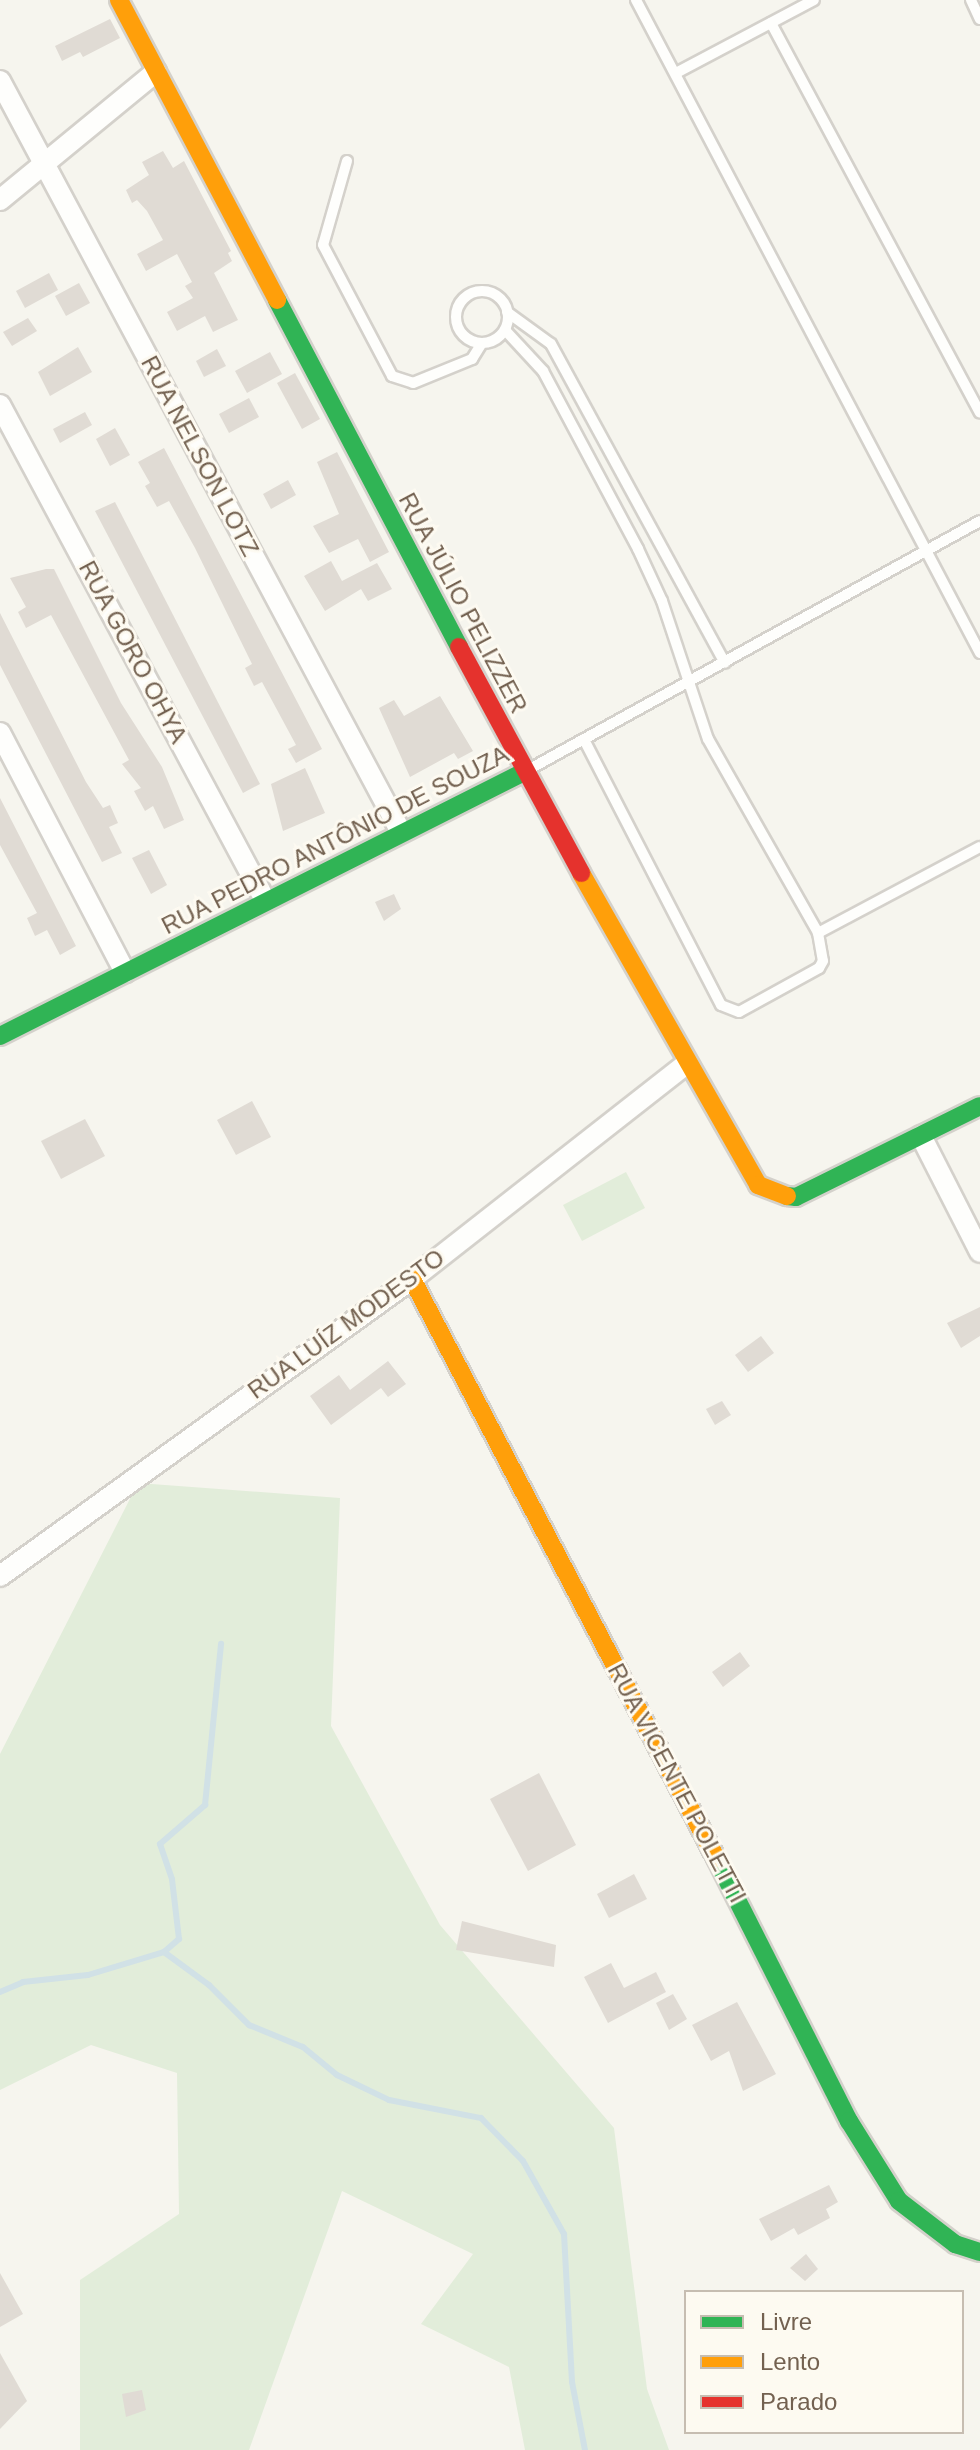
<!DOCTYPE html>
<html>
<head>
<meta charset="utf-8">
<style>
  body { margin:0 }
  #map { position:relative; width:980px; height:2450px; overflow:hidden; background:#f6f5ee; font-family:Arial,sans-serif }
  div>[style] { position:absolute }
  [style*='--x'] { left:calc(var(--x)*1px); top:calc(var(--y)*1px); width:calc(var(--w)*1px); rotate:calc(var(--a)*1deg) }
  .green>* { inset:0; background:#e2edda }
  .stream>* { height:6px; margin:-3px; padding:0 3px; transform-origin:3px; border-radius:3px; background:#d1e1e6 }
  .building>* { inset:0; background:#e0dbd4 }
  .roads { filter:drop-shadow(2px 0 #d4d1cb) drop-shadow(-2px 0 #d4d1cb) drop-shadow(0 2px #d4d1cb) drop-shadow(0 -2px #d4d1cb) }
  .lane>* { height:10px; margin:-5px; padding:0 5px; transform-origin:5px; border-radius:5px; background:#fefefc }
  .lane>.ring { margin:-5px; padding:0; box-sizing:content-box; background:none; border:10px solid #fefefc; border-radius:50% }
  .street>* { height:20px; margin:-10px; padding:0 10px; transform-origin:10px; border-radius:10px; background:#fefefc }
  .fast>* { height:18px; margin:-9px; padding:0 9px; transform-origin:9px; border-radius:9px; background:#30b455 }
  .slow>* { height:18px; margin:-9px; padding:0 9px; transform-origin:9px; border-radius:9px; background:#ff9f0a }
  .jam>* { height:18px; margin:-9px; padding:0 9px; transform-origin:9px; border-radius:9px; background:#e5322d }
  span { translate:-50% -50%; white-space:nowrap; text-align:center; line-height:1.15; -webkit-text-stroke:6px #fdfaf1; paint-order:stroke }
  .street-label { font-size:24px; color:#736150 }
  .legend { position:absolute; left:684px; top:2290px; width:280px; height:144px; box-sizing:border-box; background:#fdfaf1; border:2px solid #c6bdb1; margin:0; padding:10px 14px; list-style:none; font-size:24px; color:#736150 }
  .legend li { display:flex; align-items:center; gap:16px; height:40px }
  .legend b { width:40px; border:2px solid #c6bdb1 }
</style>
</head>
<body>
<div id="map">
  <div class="green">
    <div style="clip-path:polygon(626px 1172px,645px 1208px,582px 1241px,563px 1205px)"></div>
    <div style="clip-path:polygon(138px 1483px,340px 1498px,331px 1726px,440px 1925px,614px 2128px,647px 2389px,669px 2450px,525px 2450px,509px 2367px,421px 2324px,473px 2254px,342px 2191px,249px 2450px,80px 2450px,80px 2280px,179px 2214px,177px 2073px,91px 2045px,0 2090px,0 1754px)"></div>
  </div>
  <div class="stream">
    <div style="--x:164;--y:1952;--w:20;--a:-41"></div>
    <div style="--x:179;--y:1939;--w:60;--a:-96.7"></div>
    <div style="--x:172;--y:1879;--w:37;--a:-109"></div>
    <div style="--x:160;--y:1844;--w:60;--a:-40.9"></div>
    <div style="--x:205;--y:1805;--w:162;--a:-84.3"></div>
    <div style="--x:0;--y:1992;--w:25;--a:-23"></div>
    <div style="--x:23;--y:1982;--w:65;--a:-6.1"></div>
    <div style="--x:88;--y:1975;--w:79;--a:-16.8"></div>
    <div style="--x:164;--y:1952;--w:56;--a:36.3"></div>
    <div style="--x:209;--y:1985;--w:57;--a:45"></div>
    <div style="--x:249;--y:2025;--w:58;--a:22.2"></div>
    <div style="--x:303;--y:2047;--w:44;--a:39.5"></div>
    <div style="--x:337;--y:2075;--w:58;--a:25.7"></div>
    <div style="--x:389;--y:2100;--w:94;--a:11.1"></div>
    <div style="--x:481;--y:2118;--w:60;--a:45.7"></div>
    <div style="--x:523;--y:2161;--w:84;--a:60.7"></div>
    <div style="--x:564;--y:2234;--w:148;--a:86.9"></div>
    <div style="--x:572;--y:2382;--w:69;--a:79.2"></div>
  </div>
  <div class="building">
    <div style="clip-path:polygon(110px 19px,120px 38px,83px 57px,80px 52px,62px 61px,55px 46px)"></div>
    <div style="clip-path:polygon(163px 151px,173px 168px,184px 161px,231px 251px,228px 253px,232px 261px,214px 273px,238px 320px,213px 332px,205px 316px,177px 331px,167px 312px,193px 298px,185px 286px,192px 282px,177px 254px,146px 271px,137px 254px,163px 240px,147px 211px,137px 200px,132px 203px,126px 190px,149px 175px,142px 162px)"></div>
    <div style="clip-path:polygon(49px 273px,58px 290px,25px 308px,16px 291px)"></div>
    <div style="clip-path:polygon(79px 283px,90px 303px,66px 316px,55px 296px)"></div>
    <div style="clip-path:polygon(28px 318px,37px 331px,12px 346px,3px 332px)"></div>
    <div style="clip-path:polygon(78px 347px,92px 372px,50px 396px,38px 372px)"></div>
    <div style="clip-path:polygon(217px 349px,226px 366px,204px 377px,196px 361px)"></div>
    <div style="clip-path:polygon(270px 352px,282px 374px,247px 393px,235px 371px)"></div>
    <div style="clip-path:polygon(295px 373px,320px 419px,302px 429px,277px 383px)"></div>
    <div style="clip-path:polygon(249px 398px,259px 417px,229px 433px,219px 414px)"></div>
    <div style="clip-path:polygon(85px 412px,92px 425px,60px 443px,53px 429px)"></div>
    <div style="clip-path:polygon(115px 428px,130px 455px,110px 466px,96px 439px)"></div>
    <div style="clip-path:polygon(164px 448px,322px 749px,296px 763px,288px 749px,296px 745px,262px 682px,254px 686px,245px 668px,252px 664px,195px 548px,169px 501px,157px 507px,145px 486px,150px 483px,138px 462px)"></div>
    <div style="clip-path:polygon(337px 452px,389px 552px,370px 562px,358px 539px,329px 553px,313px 526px,339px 514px,317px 462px)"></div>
    <div style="clip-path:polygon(288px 480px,296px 495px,271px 509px,263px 494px)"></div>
    <div style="clip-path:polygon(115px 502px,260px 784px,243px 793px,95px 511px)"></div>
    <div style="clip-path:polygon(331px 561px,342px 581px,377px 563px,392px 589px,368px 601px,361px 589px,325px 611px,304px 576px)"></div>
    <div style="clip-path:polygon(46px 569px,54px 569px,121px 703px,162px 767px,184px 820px,164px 829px,153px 806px,145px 811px,134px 791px,141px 788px,122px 764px,129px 760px,51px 615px,26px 628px,18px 612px,26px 607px,10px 578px)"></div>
    <div style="clip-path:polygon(0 613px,86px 782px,103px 808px,110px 805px,118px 823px,109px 827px,122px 853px,102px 862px,0 665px)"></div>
    <div style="clip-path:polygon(440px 696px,473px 751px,458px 759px,454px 753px,410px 777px,379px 708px,394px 700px,404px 716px)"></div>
    <div style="clip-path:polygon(305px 768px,325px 813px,283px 831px,271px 784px)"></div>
    <div style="clip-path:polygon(0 798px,76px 946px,60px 955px,47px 930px,35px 936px,27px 918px,37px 913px,0 845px)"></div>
    <div style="clip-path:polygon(149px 850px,167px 885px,151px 894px,132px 858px)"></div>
    <div style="clip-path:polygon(394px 894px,401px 909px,384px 921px,375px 902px)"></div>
    <div style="clip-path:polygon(252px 1101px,271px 1137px,236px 1155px,217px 1120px)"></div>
    <div style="clip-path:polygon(85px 1119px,105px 1156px,61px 1179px,41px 1141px)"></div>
    <div style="clip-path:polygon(980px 1307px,980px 1336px,961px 1348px,947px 1323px)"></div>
    <div style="clip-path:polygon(761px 1336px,774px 1353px,748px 1372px,735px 1355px)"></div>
    <div style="clip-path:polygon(388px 1361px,406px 1384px,388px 1397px,381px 1388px,331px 1425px,310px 1396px,339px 1375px,350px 1390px)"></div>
    <div style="clip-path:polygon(722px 1401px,731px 1415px,715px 1425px,706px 1409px)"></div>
    <div style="clip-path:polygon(740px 1652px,750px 1666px,723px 1687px,712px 1672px)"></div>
    <div style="clip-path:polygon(539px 1773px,576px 1845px,528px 1871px,490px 1799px)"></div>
    <div style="clip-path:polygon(634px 1874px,647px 1899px,609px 1918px,597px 1894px)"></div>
    <div style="clip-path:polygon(462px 1921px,556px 1945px,554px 1967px,456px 1950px)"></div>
    <div style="clip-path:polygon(611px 1963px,624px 1988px,656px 1972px,666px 1992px,608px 2023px,584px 1977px)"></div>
    <div style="clip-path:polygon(673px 1994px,687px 2019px,669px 2030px,656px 2003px)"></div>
    <div style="clip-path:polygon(737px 2002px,776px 2074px,743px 2091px,729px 2051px,711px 2061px,692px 2025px)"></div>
    <div style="clip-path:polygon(829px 2185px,838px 2202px,826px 2209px,830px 2218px,798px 2235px,794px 2228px,771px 2241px,759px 2219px)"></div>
    <div style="clip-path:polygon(806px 2254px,818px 2269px,805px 2281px,790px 2268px)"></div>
    <div style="clip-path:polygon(0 2273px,23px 2314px,0 2327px)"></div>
    <div style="clip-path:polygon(0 2353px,27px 2401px,0 2429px)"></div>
    <div style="clip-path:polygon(142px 2390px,146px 2410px,126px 2417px,122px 2394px)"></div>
  </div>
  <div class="roads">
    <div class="lane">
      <div style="--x:636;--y:0;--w:738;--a:62.22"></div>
      <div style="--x:971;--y:0;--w:21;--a:65"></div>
      <div style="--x:771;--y:23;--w:442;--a:61.8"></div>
      <div style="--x:676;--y:73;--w:156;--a:-27.9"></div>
      <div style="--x:347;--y:161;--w:87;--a:105.9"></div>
      <div style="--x:323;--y:245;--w:148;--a:62.2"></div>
      <div style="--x:392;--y:376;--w:22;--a:18"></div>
      <div style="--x:413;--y:383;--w:64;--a:-22.1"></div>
      <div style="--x:472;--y:359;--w:19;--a:-58"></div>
      <div class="ring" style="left:456px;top:291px;width:42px;height:42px"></div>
      <div style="--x:507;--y:312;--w:54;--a:36"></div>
      <div style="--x:551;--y:344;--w:363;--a:61.4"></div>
      <div style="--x:505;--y:330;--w:56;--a:47.2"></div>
      <div style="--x:543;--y:371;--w:202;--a:61.9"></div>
      <div style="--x:638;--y:549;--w:57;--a:65.2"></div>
      <div style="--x:662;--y:601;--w:145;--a:71.6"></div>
      <div style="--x:708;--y:739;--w:223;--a:60.4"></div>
      <div style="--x:818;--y:933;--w:28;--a:80"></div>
      <div style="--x:823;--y:961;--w:8;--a:120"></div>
      <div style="--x:819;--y:968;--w:91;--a:151.2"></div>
      <div style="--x:739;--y:1012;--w:19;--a:-159"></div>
      <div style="--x:721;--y:1005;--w:299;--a:-117.3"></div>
      <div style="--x:526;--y:771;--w:518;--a:-28.84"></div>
      <div style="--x:818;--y:933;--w:183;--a:-28"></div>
    </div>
    <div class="street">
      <div style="--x:0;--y:81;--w:849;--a:61.9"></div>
      <div style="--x:0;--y:200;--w:202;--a:-39.4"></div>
      <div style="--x:0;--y:405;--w:561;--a:61.84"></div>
      <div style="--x:0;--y:733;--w:270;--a:62.4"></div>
      <div style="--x:921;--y:1136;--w:130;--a:63"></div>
      <div style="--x:0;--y:1576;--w:508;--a:-35.79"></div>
      <div style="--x:412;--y:1279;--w:348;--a:-38.1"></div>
    </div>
    <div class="fast">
      <div style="--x:277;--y:300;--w:392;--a:62.3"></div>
      <div style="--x:0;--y:1036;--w:587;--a:-26.74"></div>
      <div style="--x:787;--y:1196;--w:9;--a:6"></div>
      <div style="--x:796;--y:1197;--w:205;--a:-26.3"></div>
      <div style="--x:716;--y:1858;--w:295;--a:63.2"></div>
      <div style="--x:849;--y:2121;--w:94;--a:58"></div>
      <div style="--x:899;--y:2201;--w:71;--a:37.5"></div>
      <div style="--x:955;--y:2244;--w:26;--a:18"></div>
    </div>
    <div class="slow">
      <div style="--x:119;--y:0;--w:339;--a:62.2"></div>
      <div style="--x:581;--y:873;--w:359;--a:60.4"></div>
      <div style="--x:758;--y:1185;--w:31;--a:21"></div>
      <div style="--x:412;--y:1279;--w:654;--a:62.3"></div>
    </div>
    <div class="jam">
      <div style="--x:459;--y:647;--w:257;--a:61.6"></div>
    </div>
  </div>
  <div class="street-label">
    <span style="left:200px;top:456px;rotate:62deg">RUA NELSON LOTZ</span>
    <span style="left:463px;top:603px;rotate:62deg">RUA JÚLIO PELIZZER</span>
    <span style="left:133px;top:652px;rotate:62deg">RUA GORO OHYA</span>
    <span style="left:335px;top:840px;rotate:-27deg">RUA PEDRO ANTÔNIO DE SOUZA</span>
    <span style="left:346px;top:1324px;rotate:-36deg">RUA LUÍZ MODESTO</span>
    <span style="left:677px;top:1783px;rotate:62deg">RUA VICENTE POLETTI</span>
  </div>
  <ul class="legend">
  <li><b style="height:10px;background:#30b455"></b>Livre</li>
  <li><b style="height:10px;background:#ff9f0a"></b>Lento</li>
  <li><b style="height:10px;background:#e5322d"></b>Parado</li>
  </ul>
</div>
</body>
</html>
